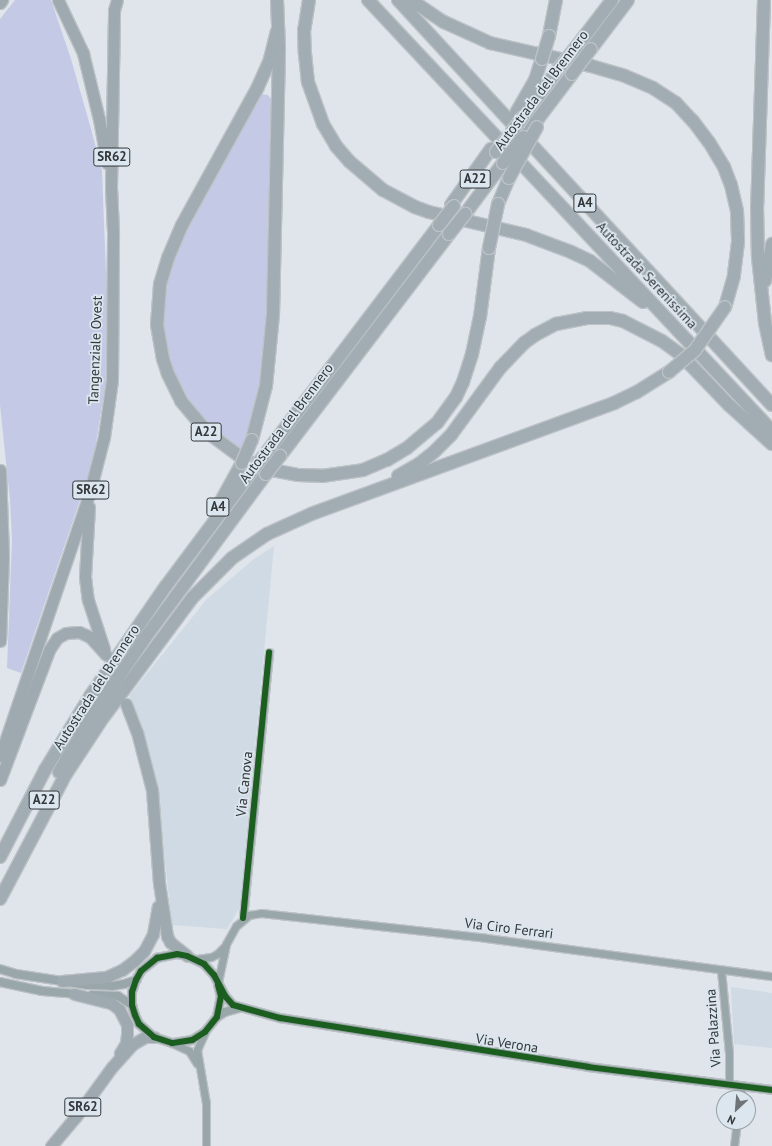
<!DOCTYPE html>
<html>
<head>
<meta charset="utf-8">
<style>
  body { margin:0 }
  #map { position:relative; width:772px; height:1146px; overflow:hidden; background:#dfe5ea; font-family:"PT Sans",sans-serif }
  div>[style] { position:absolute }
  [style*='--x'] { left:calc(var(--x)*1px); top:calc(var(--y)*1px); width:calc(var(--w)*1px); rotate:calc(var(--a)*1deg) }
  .built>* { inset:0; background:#cfdae4 }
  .green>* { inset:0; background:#c4cae5 }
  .roads { filter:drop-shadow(1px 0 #bdc2c6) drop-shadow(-1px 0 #bdc2c6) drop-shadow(0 1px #bdc2c6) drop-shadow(0 -1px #bdc2c6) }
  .minor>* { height:7px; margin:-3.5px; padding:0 3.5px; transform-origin:3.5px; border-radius:3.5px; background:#99a6aa }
  .tertiary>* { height:8px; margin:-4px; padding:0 4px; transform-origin:4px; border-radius:4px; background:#99a6aa }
  .trunk>* { height:11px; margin:-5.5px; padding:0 5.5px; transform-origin:5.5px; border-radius:5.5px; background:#9eaab0 }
  .motorway>* { height:12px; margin:-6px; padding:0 6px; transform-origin:6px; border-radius:6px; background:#a1adb2 }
  .bridges { filter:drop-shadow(1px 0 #bdc2c6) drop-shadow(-1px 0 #bdc2c6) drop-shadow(0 1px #bdc2c6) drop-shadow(0 -1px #bdc2c6) }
  .motorway-bridge>* { height:12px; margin:-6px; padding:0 6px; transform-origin:6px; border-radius:6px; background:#a1adb2 }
  .cycleway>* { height:6px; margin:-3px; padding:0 3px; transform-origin:3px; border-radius:3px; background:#1b5e20 }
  span { translate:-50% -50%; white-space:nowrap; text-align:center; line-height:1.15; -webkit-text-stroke:3.5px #dbe6ee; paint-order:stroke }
  .shield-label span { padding:1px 3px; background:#dbe6ee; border:1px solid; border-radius:3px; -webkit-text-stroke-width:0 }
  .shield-label { font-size:13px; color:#33373a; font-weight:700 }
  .street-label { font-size:14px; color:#33373a }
  .north { position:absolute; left:716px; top:1090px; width:40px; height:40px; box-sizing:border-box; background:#dbe6ee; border:1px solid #98a0a6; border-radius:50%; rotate:206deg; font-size:11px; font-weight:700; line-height:16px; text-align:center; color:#33373a }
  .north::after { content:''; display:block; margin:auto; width:14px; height:18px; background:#6f7478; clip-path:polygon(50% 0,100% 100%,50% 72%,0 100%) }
</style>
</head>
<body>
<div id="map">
  <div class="built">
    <div style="clip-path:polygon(274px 546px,240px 907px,227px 929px,172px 925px,156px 781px,143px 728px,129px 696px,207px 599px,254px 559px)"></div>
    <div style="clip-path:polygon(731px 987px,772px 993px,772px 1048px,734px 1044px)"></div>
  </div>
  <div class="green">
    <div style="clip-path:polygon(15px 0,51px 0,71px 59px,91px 129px,102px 171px,108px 326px,106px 380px,93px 462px,21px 673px,7px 668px,12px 540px,10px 500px,0 405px,0 19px)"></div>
    <div style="clip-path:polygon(260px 94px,268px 95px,272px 101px,268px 337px,255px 418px,241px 453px,224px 442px,187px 403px,169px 367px,162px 331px,163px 296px,179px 242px)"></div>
  </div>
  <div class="roads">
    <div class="minor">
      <div style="--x:243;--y:918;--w:267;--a:-84.4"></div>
      <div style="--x:197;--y:959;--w:14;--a:-8"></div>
      <div style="--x:211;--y:957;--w:7;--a:-27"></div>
      <div style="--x:217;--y:954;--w:11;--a:-45"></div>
      <div style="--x:721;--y:970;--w:83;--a:84.5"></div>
      <div style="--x:729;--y:1053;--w:31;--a:90"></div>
      <div style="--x:218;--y:982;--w:39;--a:-78"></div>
      <div style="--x:226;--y:944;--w:21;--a:-61"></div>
      <div style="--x:236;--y:926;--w:17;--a:-40"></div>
      <div style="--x:249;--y:915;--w:12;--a:-9"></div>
      <div style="--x:261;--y:913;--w:226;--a:6.3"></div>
      <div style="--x:486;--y:938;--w:289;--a:7.6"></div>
      <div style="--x:205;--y:1032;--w:20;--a:114"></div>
      <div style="--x:197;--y:1050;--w:54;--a:80.4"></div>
      <div style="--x:206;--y:1103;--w:43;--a:90"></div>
      <div style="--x:172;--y:1043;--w:19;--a:25"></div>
      <div style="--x:189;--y:1051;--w:15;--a:58"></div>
      <div style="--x:740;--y:1098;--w:12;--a:-81"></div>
      <div style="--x:734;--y:1146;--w:24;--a:-83"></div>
    </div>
    <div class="tertiary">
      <div style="--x:0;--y:969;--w:17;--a:17"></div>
      <div style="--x:16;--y:974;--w:73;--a:8.7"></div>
      <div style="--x:88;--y:985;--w:24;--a:2"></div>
      <div style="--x:112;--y:986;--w:12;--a:-9"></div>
      <div style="--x:124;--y:984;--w:13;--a:-18"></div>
      <div style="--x:0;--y:982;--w:43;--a:12.1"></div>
      <div style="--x:42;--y:991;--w:36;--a:5"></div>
      <div style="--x:218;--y:985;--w:11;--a:75"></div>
      <div style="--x:221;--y:996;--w:21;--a:101"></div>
      <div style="--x:217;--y:1017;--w:19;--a:129"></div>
      <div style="--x:205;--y:1032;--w:15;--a:148"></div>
      <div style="--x:192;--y:1040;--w:20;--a:171"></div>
      <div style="--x:172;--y:1043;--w:19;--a:-162"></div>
      <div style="--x:154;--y:1037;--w:20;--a:-139"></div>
      <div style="--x:139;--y:1024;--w:10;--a:-114"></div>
      <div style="--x:135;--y:1015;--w:10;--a:-107"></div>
      <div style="--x:132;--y:1005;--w:13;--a:-90"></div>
      <div style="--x:132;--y:992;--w:13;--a:-72"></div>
      <div style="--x:136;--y:980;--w:10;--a:-61"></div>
      <div style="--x:141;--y:971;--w:21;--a:-39"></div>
      <div style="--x:157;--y:958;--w:20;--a:-11"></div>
      <div style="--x:177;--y:954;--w:10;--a:11"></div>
      <div style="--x:187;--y:956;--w:19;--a:25"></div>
      <div style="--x:204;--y:964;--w:15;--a:48"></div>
      <div style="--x:214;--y:975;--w:24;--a:62"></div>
      <div style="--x:225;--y:996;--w:12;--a:48"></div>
      <div style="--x:233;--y:1005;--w:49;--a:15.5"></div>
      <div style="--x:280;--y:1018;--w:312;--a:9"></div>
      <div style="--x:588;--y:1067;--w:185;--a:7.1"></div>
      <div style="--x:92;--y:995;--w:26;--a:2"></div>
      <div style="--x:118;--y:996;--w:17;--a:33"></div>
      <div style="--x:217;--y:1017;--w:9;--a:-32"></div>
      <div style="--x:225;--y:1012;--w:15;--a:-16"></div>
    </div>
    <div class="trunk">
      <div style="--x:58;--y:0;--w:59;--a:64.7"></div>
      <div style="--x:83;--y:53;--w:68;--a:76.4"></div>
      <div style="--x:99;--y:119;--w:45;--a:79.7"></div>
      <div style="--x:0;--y:3;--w:4;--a:-56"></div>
      <div style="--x:0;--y:470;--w:86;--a:88"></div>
      <div style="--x:3;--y:556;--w:85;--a:92"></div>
      <div style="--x:89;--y:507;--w:70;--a:93.3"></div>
      <div style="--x:85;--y:577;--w:23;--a:83"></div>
      <div style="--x:88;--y:600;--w:52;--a:71.9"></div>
      <div style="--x:126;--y:704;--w:30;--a:69"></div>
      <div style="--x:137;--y:732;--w:60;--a:75.5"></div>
      <div style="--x:152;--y:790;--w:93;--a:85.7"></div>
      <div style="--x:159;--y:883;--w:54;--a:81.4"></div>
      <div style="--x:167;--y:936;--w:7;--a:63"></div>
      <div style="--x:170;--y:942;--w:22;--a:39"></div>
      <div style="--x:0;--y:756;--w:276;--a:-71.2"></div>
      <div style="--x:89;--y:495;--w:60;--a:-75.5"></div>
      <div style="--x:104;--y:437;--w:58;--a:-82"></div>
      <div style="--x:112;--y:380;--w:149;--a:-89.6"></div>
      <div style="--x:113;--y:231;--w:44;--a:-92.6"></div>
      <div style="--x:111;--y:187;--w:177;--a:-89"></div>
      <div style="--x:114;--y:10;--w:10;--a:-73"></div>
      <div style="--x:0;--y:780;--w:139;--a:-69.3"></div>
      <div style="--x:49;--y:650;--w:14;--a:-56"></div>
      <div style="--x:57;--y:638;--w:10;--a:-29"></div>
      <div style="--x:66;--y:633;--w:13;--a:-4"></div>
      <div style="--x:79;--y:632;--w:12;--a:24"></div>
      <div style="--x:90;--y:637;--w:24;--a:48"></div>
      <div style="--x:62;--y:981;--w:44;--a:-5.2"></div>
      <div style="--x:106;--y:977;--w:17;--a:-24"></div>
      <div style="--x:122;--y:970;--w:15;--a:-37"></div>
      <div style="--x:134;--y:961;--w:14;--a:-45"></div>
      <div style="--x:144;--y:951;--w:19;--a:-62"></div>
      <div style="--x:153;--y:934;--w:28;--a:-80"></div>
      <div style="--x:74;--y:994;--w:38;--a:14"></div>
      <div style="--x:111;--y:1003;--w:10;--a:37"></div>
      <div style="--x:119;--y:1009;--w:18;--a:63"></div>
      <div style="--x:127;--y:1025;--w:9;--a:90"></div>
      <div style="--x:127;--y:1034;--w:9;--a:96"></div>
      <div style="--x:126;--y:1043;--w:12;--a:121"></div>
      <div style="--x:51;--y:1146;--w:40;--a:-50"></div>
      <div style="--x:77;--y:1115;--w:59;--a:-53.9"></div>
      <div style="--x:112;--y:1067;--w:31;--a:-48"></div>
      <div style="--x:133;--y:1044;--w:14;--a:-30"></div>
      <div style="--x:145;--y:1037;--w:9;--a:0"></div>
    </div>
    <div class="motorway">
      <div style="--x:309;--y:0;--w:30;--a:99"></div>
      <div style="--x:304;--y:30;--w:24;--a:88"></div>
      <div style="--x:305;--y:54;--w:28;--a:84"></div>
      <div style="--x:308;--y:82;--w:45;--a:70.3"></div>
      <div style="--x:323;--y:124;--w:26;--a:59"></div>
      <div style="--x:336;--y:146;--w:21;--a:49"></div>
      <div style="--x:350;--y:162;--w:43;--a:40.3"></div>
      <div style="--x:383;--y:190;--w:36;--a:28"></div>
      <div style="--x:415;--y:207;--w:15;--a:20"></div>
      <div style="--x:429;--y:212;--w:100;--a:13.3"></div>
      <div style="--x:526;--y:235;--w:48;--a:20.7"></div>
      <div style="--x:571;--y:252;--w:21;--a:25"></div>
      <div style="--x:590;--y:261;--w:67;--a:37.7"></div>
      <div style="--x:368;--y:0;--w:591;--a:46.85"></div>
      <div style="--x:398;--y:0;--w:551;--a:47.28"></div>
      <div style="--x:411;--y:0;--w:40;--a:34"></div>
      <div style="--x:444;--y:22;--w:51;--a:24.5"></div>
      <div style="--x:490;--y:43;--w:104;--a:12.8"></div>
      <div style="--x:591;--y:66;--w:35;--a:16"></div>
      <div style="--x:625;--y:76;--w:30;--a:23"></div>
      <div style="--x:653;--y:88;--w:27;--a:33"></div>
      <div style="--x:676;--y:103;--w:25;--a:47"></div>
      <div style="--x:693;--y:121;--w:26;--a:53"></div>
      <div style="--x:709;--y:142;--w:29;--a:59"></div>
      <div style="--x:724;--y:167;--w:19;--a:69"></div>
      <div style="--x:731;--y:185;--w:27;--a:77"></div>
      <div style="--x:737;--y:211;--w:31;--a:88"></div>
      <div style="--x:738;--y:242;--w:34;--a:97"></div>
      <div style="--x:734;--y:276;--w:32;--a:106"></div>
      <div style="--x:764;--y:0;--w:206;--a:91.9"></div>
      <div style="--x:757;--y:206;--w:51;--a:88.9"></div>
      <div style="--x:758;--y:257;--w:66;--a:83.9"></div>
      <div style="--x:765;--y:323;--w:33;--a:78"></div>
      <div style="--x:277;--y:31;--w:32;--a:104"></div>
      <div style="--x:269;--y:62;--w:27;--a:114"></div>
      <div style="--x:258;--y:87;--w:158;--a:118.8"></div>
      <div style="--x:182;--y:225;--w:36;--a:113"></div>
      <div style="--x:168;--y:258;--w:28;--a:107"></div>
      <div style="--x:160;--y:285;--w:40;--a:94.3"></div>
      <div style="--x:157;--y:325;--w:35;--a:80"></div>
      <div style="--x:163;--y:359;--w:16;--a:72"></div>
      <div style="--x:168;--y:374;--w:30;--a:64"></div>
      <div style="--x:181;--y:401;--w:40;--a:50"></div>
      <div style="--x:207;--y:432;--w:49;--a:36.6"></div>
      <div style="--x:246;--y:461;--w:22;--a:21"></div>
      <div style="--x:267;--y:469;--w:32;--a:11"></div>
      <div style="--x:298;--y:475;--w:24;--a:2"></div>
      <div style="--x:322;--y:476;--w:41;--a:-8.3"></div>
      <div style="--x:363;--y:470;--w:26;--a:-23"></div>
      <div style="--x:387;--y:460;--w:23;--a:-31"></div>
      <div style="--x:407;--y:448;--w:39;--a:-40"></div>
      <div style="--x:437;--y:423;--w:32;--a:-54"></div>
      <div style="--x:456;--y:397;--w:17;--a:-65"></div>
      <div style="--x:463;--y:382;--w:29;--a:-72"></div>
      <div style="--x:472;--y:354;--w:38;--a:-78"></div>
      <div style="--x:480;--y:317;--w:70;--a:-82.6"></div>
      <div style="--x:549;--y:36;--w:37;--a:-79"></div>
      <div style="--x:577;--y:46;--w:58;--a:-52.7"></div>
      <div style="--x:591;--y:49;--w:61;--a:-52.9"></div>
      <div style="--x:516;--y:113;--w:38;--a:-60"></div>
      <div style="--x:535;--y:80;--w:22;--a:-72"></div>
      <div style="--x:523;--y:117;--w:61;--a:-53.7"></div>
      <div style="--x:531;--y:128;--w:68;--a:-52.8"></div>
      <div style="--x:498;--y:204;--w:28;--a:-67"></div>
      <div style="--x:451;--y:205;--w:69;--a:-54.5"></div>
      <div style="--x:465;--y:214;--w:64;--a:-53.3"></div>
      <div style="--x:765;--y:281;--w:38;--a:-79"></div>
      <div style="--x:252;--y:440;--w:56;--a:-75.5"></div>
      <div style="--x:266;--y:386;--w:71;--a:-84.4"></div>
      <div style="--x:273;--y:315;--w:267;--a:-88.7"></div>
      <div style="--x:279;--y:48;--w:48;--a:-92.4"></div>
      <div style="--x:270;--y:448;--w:280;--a:-52.8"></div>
      <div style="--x:280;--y:456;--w:279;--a:-52.7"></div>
      <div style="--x:398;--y:476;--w:24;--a:-30"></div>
      <div style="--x:419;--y:464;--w:19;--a:-39"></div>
      <div style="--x:434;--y:452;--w:24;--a:-45"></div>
      <div style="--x:451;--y:435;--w:83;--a:-53.8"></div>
      <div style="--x:500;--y:368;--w:35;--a:-46"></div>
      <div style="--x:524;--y:343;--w:14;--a:-36"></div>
      <div style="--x:535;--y:335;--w:24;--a:-28"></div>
      <div style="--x:556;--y:324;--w:31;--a:-11"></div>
      <div style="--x:586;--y:318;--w:24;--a:0"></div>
      <div style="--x:610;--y:318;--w:13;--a:13"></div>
      <div style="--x:623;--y:321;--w:44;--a:27.1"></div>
      <div style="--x:662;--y:341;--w:24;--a:36"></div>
      <div style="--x:681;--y:355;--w:69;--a:46.2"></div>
      <div style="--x:729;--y:405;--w:58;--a:42.2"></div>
      <div style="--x:220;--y:503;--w:46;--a:-61.2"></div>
      <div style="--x:59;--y:772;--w:64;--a:-59.8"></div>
      <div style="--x:91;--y:717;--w:96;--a:-55.6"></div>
      <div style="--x:145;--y:638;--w:204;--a:-53.6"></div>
      <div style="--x:0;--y:857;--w:98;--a:-62.7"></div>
      <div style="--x:45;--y:770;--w:88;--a:-58.5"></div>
      <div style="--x:91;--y:695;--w:132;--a:-55.5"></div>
      <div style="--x:166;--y:586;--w:149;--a:-53.2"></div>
      <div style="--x:0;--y:899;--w:141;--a:-62.2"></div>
      <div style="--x:66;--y:774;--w:62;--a:-56.8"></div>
      <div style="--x:100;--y:722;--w:154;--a:-53.4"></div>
      <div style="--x:192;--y:598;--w:57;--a:-45"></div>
      <div style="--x:232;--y:558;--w:42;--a:-34.4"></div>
      <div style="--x:267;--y:534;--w:48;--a:-24.4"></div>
      <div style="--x:311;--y:514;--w:323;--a:-20.1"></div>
      <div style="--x:614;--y:403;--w:25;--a:-26"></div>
      <div style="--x:637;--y:392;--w:38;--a:-32"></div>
    </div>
  </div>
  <div class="bridges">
    <div class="motorway-bridge">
      <div style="--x:542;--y:59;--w:24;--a:-73"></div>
      <div style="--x:559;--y:68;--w:28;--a:-51"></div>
      <div style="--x:572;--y:74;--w:31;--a:-53"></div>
      <div style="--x:496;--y:152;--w:44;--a:-52.4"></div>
      <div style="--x:503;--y:163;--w:33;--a:-52"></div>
      <div style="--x:509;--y:178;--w:58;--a:-61.2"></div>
      <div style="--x:439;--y:225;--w:24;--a:-52"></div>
      <div style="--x:449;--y:234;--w:26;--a:-51"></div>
      <div style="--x:489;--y:248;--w:45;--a:-78.4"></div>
      <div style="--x:669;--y:372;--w:34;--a:-40"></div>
      <div style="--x:695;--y:350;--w:52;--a:-55.1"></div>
      <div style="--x:242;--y:463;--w:25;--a:-67"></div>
      <div style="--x:255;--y:467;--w:24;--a:-52"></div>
      <div style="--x:266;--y:474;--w:23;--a:-52"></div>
    </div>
  </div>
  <div class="cycleway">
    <div style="--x:243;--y:918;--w:267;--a:-84.4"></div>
    <div style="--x:218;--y:985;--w:11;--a:75"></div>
    <div style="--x:221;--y:996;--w:21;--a:101"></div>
    <div style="--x:217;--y:1017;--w:19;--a:129"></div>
    <div style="--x:205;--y:1032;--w:15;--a:148"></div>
    <div style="--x:192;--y:1040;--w:20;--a:171"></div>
    <div style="--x:172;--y:1043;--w:19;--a:-162"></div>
    <div style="--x:154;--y:1037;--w:20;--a:-139"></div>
    <div style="--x:139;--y:1024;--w:10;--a:-114"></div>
    <div style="--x:135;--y:1015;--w:10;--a:-107"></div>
    <div style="--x:132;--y:1005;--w:13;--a:-90"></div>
    <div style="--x:132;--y:992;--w:13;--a:-72"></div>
    <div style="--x:136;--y:980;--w:10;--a:-61"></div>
    <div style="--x:141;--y:971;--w:21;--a:-39"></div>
    <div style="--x:157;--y:958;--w:20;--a:-11"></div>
    <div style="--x:177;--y:954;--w:10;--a:11"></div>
    <div style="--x:187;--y:956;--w:19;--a:25"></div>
    <div style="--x:204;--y:964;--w:15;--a:48"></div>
    <div style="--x:214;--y:975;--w:24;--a:62"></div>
    <div style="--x:225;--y:996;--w:12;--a:48"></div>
    <div style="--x:233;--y:1005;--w:49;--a:15.5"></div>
    <div style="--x:280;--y:1018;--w:312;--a:9"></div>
    <div style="--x:588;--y:1067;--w:185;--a:7.1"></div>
  </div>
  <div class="shield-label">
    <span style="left:112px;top:157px">SR62</span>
    <span style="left:475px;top:179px">A22</span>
    <span style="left:585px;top:203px">A4</span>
    <span style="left:206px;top:432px">A22</span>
    <span style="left:91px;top:490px">SR62</span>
    <span style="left:218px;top:507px">A4</span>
    <span style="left:44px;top:800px">A22</span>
    <span style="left:83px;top:1107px">SR62</span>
  </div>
  <div class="street-label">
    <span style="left:541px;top:90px;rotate:-53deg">Autostrada del Brennero</span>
    <span style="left:647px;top:275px;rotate:47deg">Autostrada Serenissima</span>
    <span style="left:95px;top:350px;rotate:-88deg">Tangenziale Ovest</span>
    <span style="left:286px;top:423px;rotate:-53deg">Autostrada del Brennero</span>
    <span style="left:96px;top:687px;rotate:-57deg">Autostrada del Brennero</span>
    <span style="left:244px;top:784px;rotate:-84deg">Via Canova</span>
    <span style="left:509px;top:928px;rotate:7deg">Via Ciro Ferrari</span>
    <span style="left:713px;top:1028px;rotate:-94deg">Via Palazzina</span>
    <span style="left:507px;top:1043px;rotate:9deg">Via Verona</span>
  </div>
  <div class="north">N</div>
</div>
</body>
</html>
